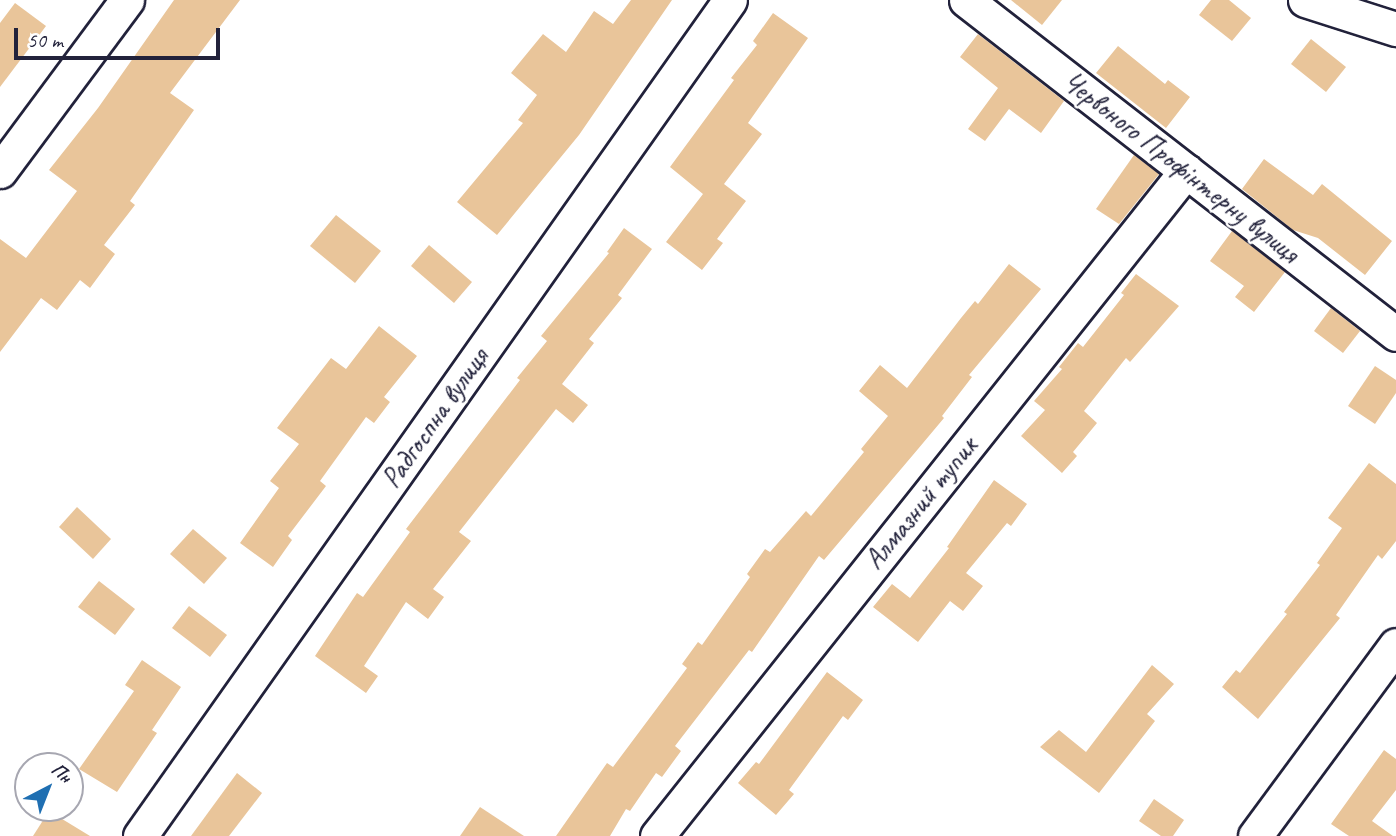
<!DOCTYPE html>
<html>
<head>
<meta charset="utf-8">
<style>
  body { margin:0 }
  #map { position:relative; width:1396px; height:836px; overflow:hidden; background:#fff; font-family:Caveat,sans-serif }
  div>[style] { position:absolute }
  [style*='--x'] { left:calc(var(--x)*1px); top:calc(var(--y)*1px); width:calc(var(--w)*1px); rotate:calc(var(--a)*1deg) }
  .building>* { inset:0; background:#e9c59a }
  .roads { filter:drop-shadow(2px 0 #22223b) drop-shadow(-2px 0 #22223b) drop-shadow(0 2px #22223b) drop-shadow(0 -2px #22223b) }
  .minor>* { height:33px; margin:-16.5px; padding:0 16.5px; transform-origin:16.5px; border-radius:16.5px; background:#fff }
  span { translate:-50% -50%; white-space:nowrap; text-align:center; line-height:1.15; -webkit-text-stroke:5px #fff; paint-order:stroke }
  .street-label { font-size:28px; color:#22223b }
  .north { position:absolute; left:14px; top:752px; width:70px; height:70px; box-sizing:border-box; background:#fff; border:2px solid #a7a7b1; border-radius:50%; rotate:42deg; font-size:19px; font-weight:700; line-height:28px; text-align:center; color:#22223b }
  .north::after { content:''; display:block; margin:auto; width:24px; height:32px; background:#1f6fb2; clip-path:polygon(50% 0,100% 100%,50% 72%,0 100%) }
  .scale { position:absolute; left:14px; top:28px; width:206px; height:32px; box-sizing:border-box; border:4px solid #22223b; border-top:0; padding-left:9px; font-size:21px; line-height:24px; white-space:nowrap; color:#22223b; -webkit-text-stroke:5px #fff; paint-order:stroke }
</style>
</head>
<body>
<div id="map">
  <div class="building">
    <div style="clip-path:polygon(174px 0,240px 0,170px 93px,194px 110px,130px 201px,135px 205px,104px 245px,115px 254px,90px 288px,80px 280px,57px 310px,41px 298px,0 352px,0 239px,26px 258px,77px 191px,49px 170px,98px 108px)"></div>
    <div style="clip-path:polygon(631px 0,672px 0,579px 135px,497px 235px,457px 202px,523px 123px,518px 120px,537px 95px,511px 73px,543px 34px,566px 52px,594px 11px,613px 24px)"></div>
    <div style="clip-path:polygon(1011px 0,1062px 0,1042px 25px)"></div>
    <div style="clip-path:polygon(1211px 0,1229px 0,1251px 18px,1232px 41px,1199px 15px)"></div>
    <div style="clip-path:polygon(15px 3px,46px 26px,0 87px,0 23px)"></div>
    <div style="clip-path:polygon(773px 13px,808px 38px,748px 123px,762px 134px,724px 184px,746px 201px,717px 239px,723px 243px,702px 270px,666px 242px,703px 194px,670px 167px,734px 80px,731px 78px,757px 45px,753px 41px)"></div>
    <div style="clip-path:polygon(978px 34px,1064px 101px,1041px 133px,1009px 109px,985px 141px,968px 129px,998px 88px,960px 57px)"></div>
    <div style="clip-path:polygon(1311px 39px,1346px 67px,1326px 92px,1291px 64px)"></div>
    <div style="clip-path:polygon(1118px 46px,1165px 84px,1168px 80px,1190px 97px,1166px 128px,1096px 73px)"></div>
    <div style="clip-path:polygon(1134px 155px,1159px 174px,1119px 224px,1096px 209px)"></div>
    <div style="clip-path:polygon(1264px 159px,1313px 195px,1322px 184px,1392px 241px,1365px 275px,1318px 238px,1293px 230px,1242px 189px)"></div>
    <div style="clip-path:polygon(336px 215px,381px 251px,355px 283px,310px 246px)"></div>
    <div style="clip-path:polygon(624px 228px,652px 249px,618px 295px,622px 298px,589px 339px,594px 343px,562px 384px,588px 405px,573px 423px,556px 409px,459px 532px,471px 541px,433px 589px,444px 597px,428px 619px,406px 602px,364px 666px,378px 676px,366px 693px,315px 656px,357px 593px,363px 597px,410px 532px,406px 529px,520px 380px,517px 378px,547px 341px,541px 336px,609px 253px,607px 252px)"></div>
    <div style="clip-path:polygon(1232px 231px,1285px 272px,1254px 312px,1235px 297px,1244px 286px,1210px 261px)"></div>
    <div style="clip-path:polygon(429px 245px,472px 282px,454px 303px,411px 266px)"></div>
    <div style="clip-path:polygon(1009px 264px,1041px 289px,969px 375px,972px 377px,942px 416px,944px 418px,918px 449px,824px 560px,819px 556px,752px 652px,749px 650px,675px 746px,681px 751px,662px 777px,656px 773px,630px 811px,626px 809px,610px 836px,556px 836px,607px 763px,613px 767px,687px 668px,682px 664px,698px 642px,702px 645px,750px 577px,747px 574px,765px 549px,770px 552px,806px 511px,811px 516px,864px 452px,861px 449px,888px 416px,859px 391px,880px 365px,907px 388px,961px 318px,975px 301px,978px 304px)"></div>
    <div style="clip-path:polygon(1136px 274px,1179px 306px,1130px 362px,1126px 358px,1084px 411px,1097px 423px,1073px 452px,1077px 456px,1062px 473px,1021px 436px,1045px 410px,1034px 401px,1062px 369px,1059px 367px,1078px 343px,1083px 347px,1124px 295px,1121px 293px)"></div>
    <div style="clip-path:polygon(1331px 308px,1360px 331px,1343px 353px,1314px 331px)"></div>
    <div style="clip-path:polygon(379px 326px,417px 356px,384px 397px,390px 402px,374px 423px,366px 417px,320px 481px,326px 486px,288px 536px,292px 540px,273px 567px,240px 543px,279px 488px,270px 481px,299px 444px,277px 428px,331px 358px,346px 369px)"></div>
    <div style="clip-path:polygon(1375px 366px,1396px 380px,1396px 393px,1375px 424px,1348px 406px)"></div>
    <div style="clip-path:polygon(1369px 463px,1396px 484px,1396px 541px,1382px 559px,1378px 555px,1336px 615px,1340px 618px,1258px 719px,1222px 687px,1236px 670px,1240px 673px,1287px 614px,1284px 612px,1320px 565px,1317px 563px,1342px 528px,1328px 518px)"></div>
    <div style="clip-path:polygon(994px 480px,1027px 504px,1011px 526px,1007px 523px,966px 573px,983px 586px,963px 611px,950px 601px,918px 642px,873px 607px,892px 584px,910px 598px,949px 548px,947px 547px)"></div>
    <div style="clip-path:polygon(77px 507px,111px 539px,93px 559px,59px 527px)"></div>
    <div style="clip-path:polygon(193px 529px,227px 558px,204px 584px,170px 554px)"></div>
    <div style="clip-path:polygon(99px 581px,135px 609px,115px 635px,78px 607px)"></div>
    <div style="clip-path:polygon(189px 606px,227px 635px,210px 657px,172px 628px)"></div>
    <div style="clip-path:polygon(142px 660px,181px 687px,152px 730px,157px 733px,117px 792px,79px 769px,134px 691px,125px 685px)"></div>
    <div style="clip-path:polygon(1152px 665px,1174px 684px,1147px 714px,1155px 721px,1099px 793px,1040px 747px,1059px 730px,1086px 752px)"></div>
    <div style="clip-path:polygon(827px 672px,863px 700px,848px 720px,843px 716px,789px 790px,794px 794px,776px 815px,738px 783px,756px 762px,759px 764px)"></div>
    <div style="clip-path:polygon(1384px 750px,1396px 759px,1396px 790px,1372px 821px,1393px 836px,1349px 836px,1331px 824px)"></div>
    <div style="clip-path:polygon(237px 773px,262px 793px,229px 836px,191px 836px)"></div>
    <div style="clip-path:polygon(1154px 799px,1184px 820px,1173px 836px,1161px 836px,1139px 821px)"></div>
    <div style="clip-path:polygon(480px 807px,524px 836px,460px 836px)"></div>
    <div style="clip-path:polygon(49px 811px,90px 836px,33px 836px)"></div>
  </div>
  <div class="roads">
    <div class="minor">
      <div style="--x:966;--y:0;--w:544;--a:37.84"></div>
      <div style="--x:1305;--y:0;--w:96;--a:17.7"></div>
      <div style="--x:0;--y:171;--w:213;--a:-53.4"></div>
      <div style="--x:140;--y:836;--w:1023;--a:-54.79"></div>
      <div style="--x:657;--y:836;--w:850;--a:-51.5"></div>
      <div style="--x:1255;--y:836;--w:237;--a:-53.6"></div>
    </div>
  </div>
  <div class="street-label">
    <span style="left:1181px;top:167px;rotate:38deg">Червоного Профінтерну вулиця</span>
    <span style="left:435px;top:418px;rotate:-55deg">Радгоспна вулиця</span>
    <span style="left:921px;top:503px;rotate:-51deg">Алмазний тупик</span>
  </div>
  <div class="north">Пн</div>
  <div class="scale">50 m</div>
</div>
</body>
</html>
